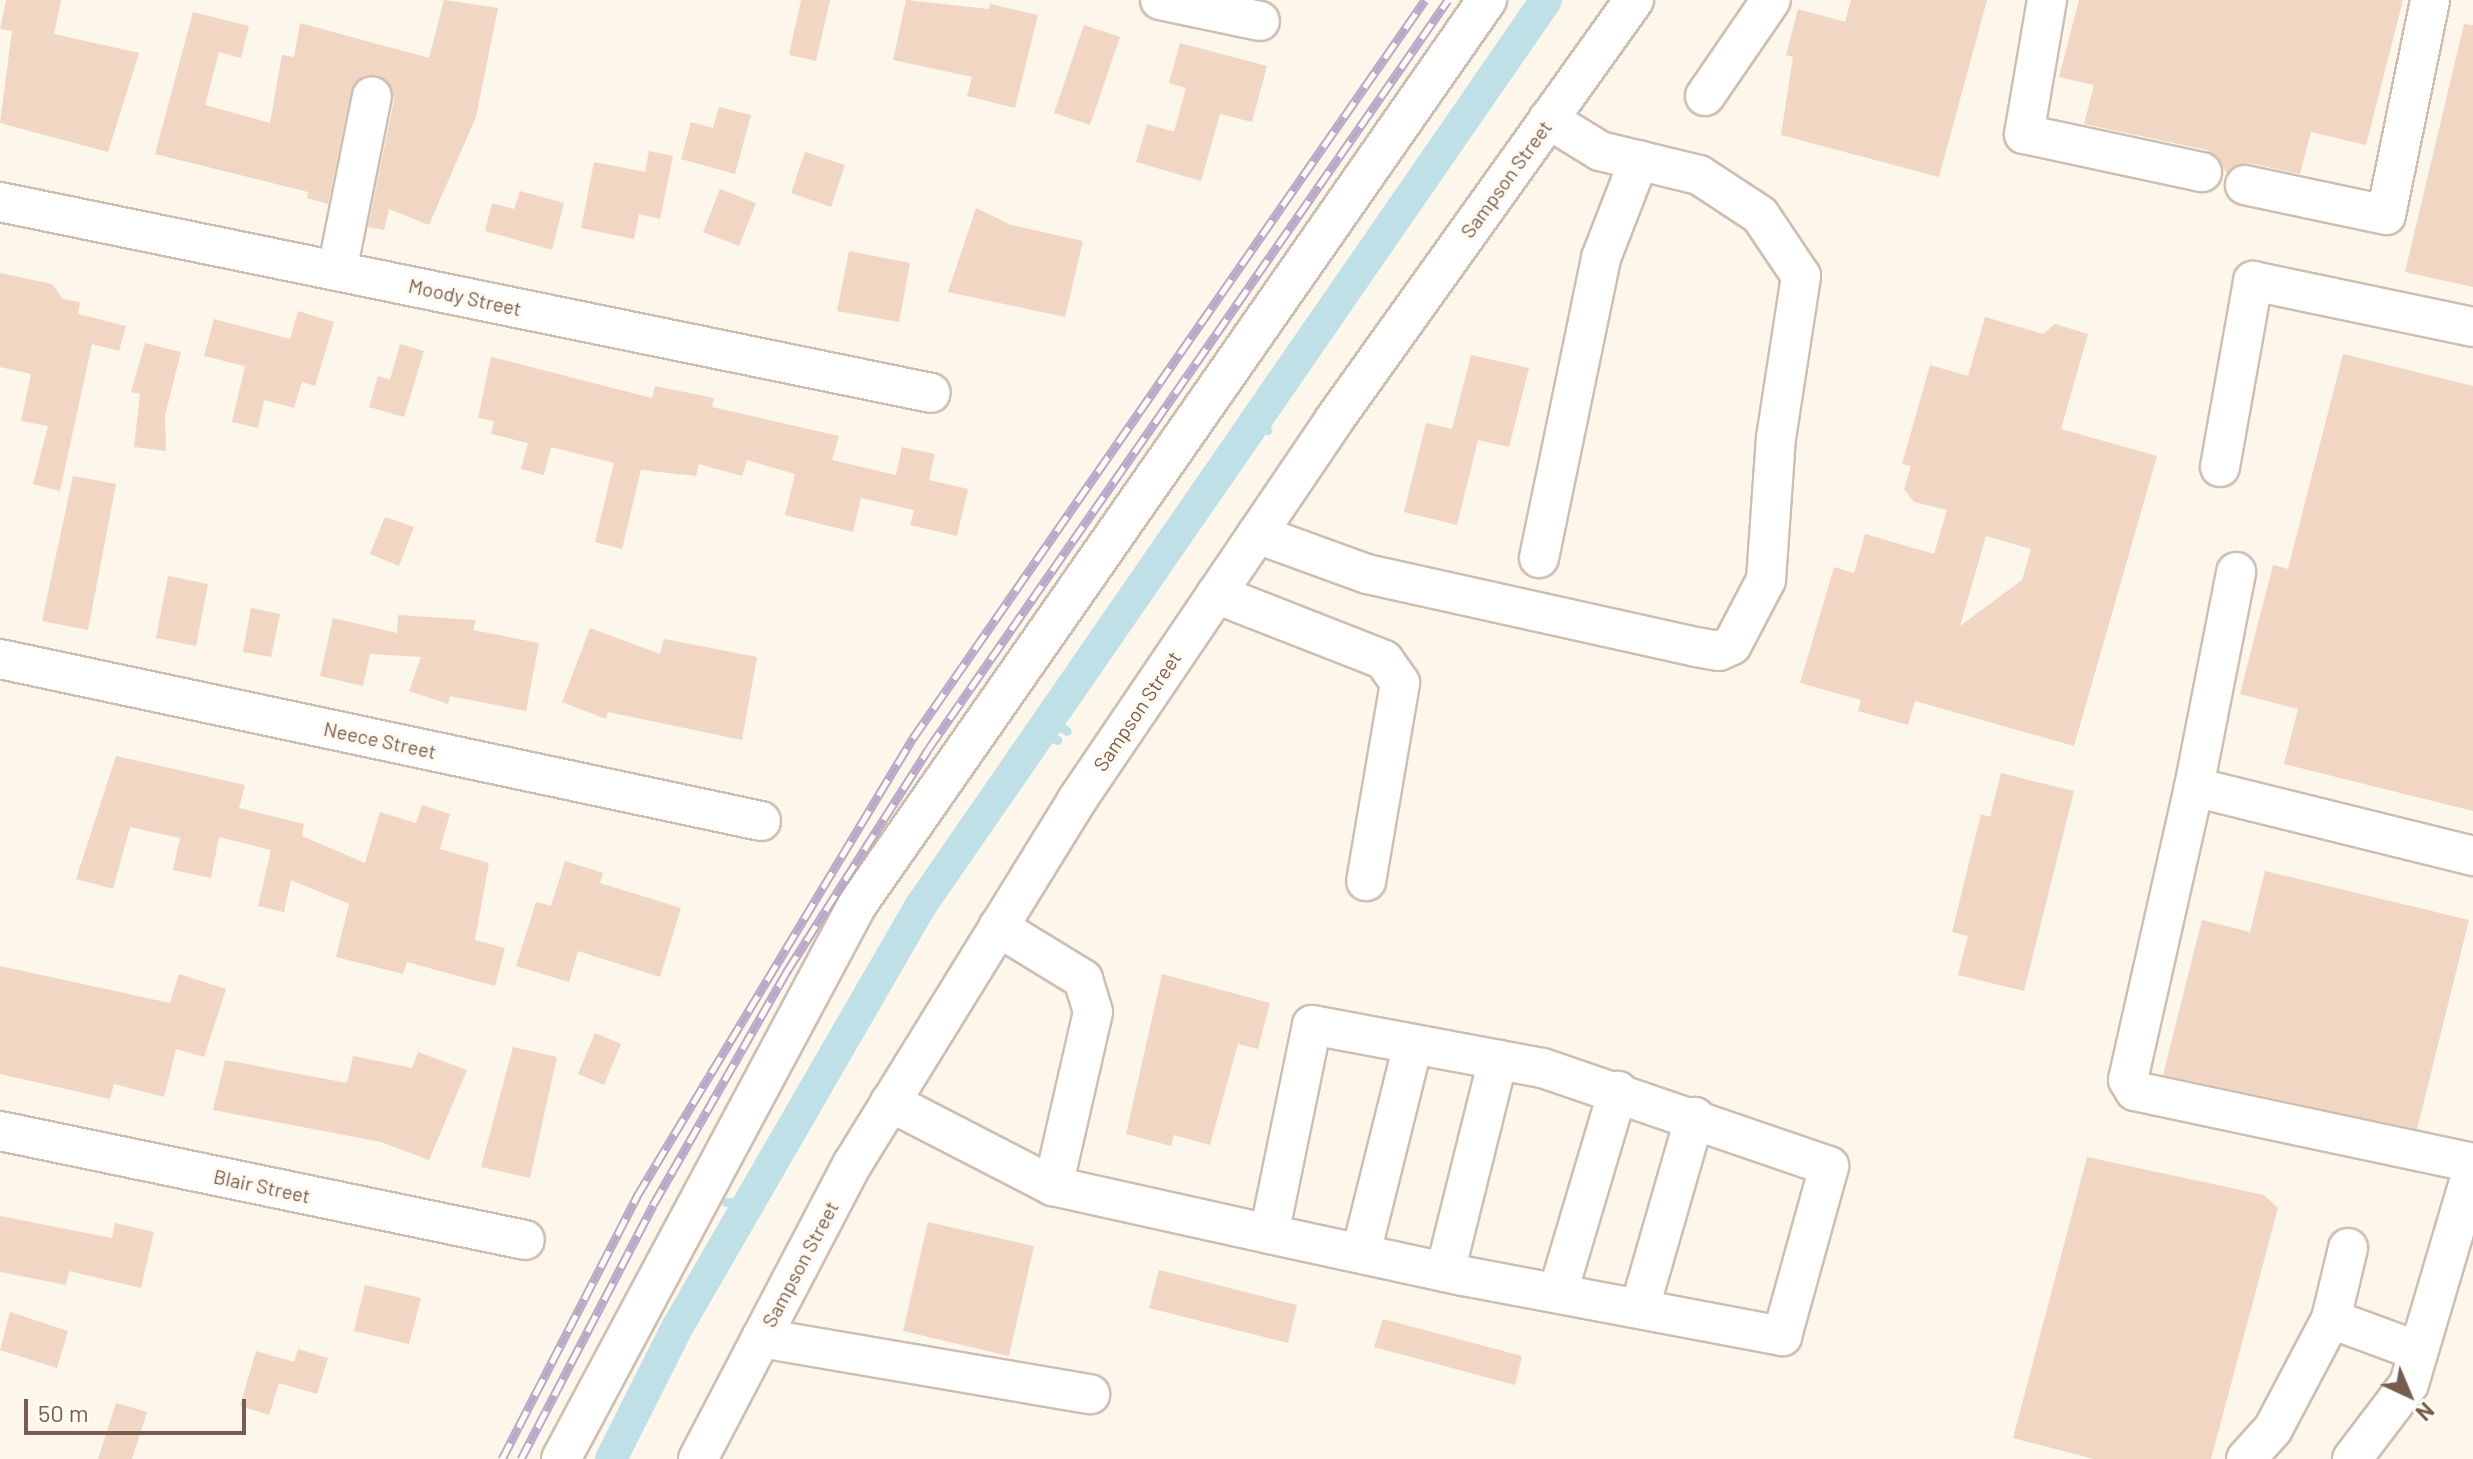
<!DOCTYPE html>
<html>
<head>
<meta charset="utf-8">
<style>
  body { margin:0 }
  #map { position:relative; width:2473px; height:1459px; overflow:hidden; background:#fcf6eb; font-family:Barlow,sans-serif }
  div>[style] { position:absolute }
  [style*='--x'] { left:calc(var(--x)*1px); top:calc(var(--y)*1px); width:calc(var(--w)*1px); rotate:calc(var(--a)*1deg) }
  .stream>* { height:9px; margin:-4.5px; padding:0 4.5px; transform-origin:4.5px; border-radius:4.5px; background:#bfe0e6 }
  .canal>* { height:32px; margin:-16px; padding:0 16px; transform-origin:16px; border-radius:16px; background:#bfe0e6 }
  .building>* { inset:0; background:#f1d6c3 }
  .roads { filter:drop-shadow(2px 0 #cfbeb0) drop-shadow(-2px 0 #cfbeb0) drop-shadow(0 2px #cfbeb0) drop-shadow(0 -2px #cfbeb0) }
  .minor>* { height:38px; margin:-19px; padding:0 19px; transform-origin:19px; border-radius:19px; background:#fff }
  .rail>* { height:9px; margin-top:-4.5px; transform-origin:0; background:repeating-linear-gradient(90deg,#fffaf2 0 18px,#b9a8c7 0 36px); box-sizing:border-box; border-block:2px solid #b9a8c7 }
  span { translate:-50% -50%; white-space:nowrap; text-align:center; line-height:1.15; -webkit-text-stroke:7px #fffaf2; paint-order:stroke }
  .street-label { font-size:20px; color:#785d4e }
  .north { position:absolute; left:2369px; top:1355px; width:80px; height:80px; -webkit-text-stroke:6px #fffaf2; paint-order:stroke; rotate:136deg; font-size:22px; font-weight:700; line-height:32px; text-align:center; color:#785d4e }
  .north::after { content:''; display:block; margin:auto; width:28px; height:36px; background:#785d4e; clip-path:polygon(50% 0,100% 100%,50% 72%,0 100%) }
  .scale { position:absolute; left:24px; top:1399px; width:222px; height:36px; box-sizing:border-box; border:4px solid #785d4e; border-top:0; padding-left:10px; font-size:24px; line-height:28px; white-space:nowrap; color:#785d4e; -webkit-text-stroke:6px #fffaf2; paint-order:stroke }
</style>
</head>
<body>
<div id="map">
  <div class="stream">
    <div style="--x:1252;--y:419;--w:19;--a:36"></div>
    <div style="--x:1048;--y:719;--w:22;--a:32"></div>
    <div style="--x:1040;--y:730;--w:20;--a:30"></div>
    <div style="--x:726;--y:1202;--w:23;--a:5"></div>
  </div>
  <div class="canal">
    <div style="--x:611;--y:1459;--w:149;--a:-63.3"></div>
    <div style="--x:678;--y:1326;--w:487;--a:-60"></div>
    <div style="--x:922;--y:904;--w:1098;--a:-55.38"></div>
  </div>
  <div class="building">
    <div style="clip-path:polygon(6px 0,61px 0,54px 34px,139px 53px,108px 152px,0 123px,12px 31px,0 29px)"></div>
    <div style="clip-path:polygon(444px 0,498px 8px,476px 117px,429px 225px,389px 209px,384px 230px,368px 227px,394px 100px,392px 88px,377px 75px,364px 76px,351px 91px,328px 204px,307px 198px,308px 192px,155px 154px,193px 12px,249px 26px,241px 58px,219px 52px,205px 105px,270px 123px,282px 55px,294px 57px,300px 23px,429px 58px)"></div>
    <div style="clip-path:polygon(801px 0,830px 0,816px 61px,789px 55px)"></div>
    <div style="clip-path:polygon(906px 0,989px 9px,990px 4px,1038px 15px,1015px 108px,967px 96px,972px 77px,893px 60px)"></div>
    <div style="clip-path:polygon(1851px 0,1987px 0,1939px 177px,1781px 135px,1793px 57px,1786px 55px,1798px 9px,1845px 22px)"></div>
    <div style="clip-path:polygon(2079px 0,2403px 0,2366px 145px,2311px 132px,2300px 174px,2249px 163px,2227px 173px,2207px 150px,2084px 124px,2094px 85px,2059px 77px)"></div>
    <div style="clip-path:polygon(2464px 24px,2473px 25px,2473px 287px,2405px 272px)"></div>
    <div style="clip-path:polygon(1084px 25px,1120px 37px,1090px 125px,1054px 113px)"></div>
    <div style="clip-path:polygon(1180px 43px,1267px 66px,1252px 122px,1220px 114px,1201px 181px,1136px 162px,1147px 124px,1174px 132px,1186px 88px,1169px 83px)"></div>
    <div style="clip-path:polygon(719px 107px,751px 115px,735px 174px,681px 159px,691px 122px,713px 128px)"></div>
    <div style="clip-path:polygon(649px 151px,673px 156px,660px 219px,639px 214px,634px 239px,581px 228px,594px 162px,645px 172px)"></div>
    <div style="clip-path:polygon(805px 152px,845px 165px,831px 207px,791px 193px)"></div>
    <div style="clip-path:polygon(720px 189px,756px 203px,739px 246px,703px 232px)"></div>
    <div style="clip-path:polygon(520px 191px,564px 203px,552px 250px,485px 231px,492px 203px,514px 209px)"></div>
    <div style="clip-path:polygon(976px 208px,1011px 225px,1083px 241px,1065px 317px,948px 292px)"></div>
    <div style="clip-path:polygon(849px 251px,910px 263px,899px 322px,837px 311px)"></div>
    <div style="clip-path:polygon(0 273px,52px 284px,63px 299px,80px 302px,78px 314px,126px 326px,119px 351px,92px 344px,60px 491px,33px 484px,48px 426px,21px 421px,31px 374px,0 367px)"></div>
    <div style="clip-path:polygon(298px 311px,334px 322px,315px 386px,302px 382px,294px 408px,264px 400px,258px 428px,232px 422px,245px 366px,204px 356px,214px 319px,290px 339px)"></div>
    <div style="clip-path:polygon(evenodd,1985px 317px,2043px 334px,2055px 324px,2088px 334px,2061px 429px,2157px 456px,2074px 746px,1915px 701px,1908px 725px,1858px 711px,1861px 700px,1800px 683px,1834px 567px,1854px 573px,1865px 534px,1934px 554px,1947px 510px,1914px 502px,1904px 489px,1911px 466px,1902px 464px,1930px 365px,1968px 376px,1985px 317px,1986px 536px,2031px 549px,2022px 580px,1960px 626px,1986px 536px)"></div>
    <div style="clip-path:polygon(145px 343px,181px 352px,165px 415px,166px 451px,134px 447px,140px 394px,131px 392px)"></div>
    <div style="clip-path:polygon(400px 344px,424px 351px,404px 417px,369px 407px,378px 376px,390px 380px)"></div>
    <div style="clip-path:polygon(2343px 354px,2473px 386px,2473px 811px,2284px 764px,2298px 709px,2240px 694px,2273px 565px,2288px 569px)"></div>
    <div style="clip-path:polygon(1471px 355px,1529px 368px,1509px 447px,1478px 440px,1457px 525px,1404px 512px,1426px 423px,1452px 429px)"></div>
    <div style="clip-path:polygon(491px 357px,652px 398px,655px 386px,714px 398px,712px 407px,839px 436px,832px 460px,896px 475px,902px 447px,935px 454px,929px 480px,968px 489px,957px 536px,910px 525px,914px 510px,861px 498px,853px 532px,785px 515px,795px 474px,747px 460px,742px 476px,699px 464px,696px 476px,641px 470px,622px 549px,595px 542px,614px 463px,551px 447px,544px 475px,521px 469px,528px 443px,491px 434px,494px 421px,478px 418px)"></div>
    <div style="clip-path:polygon(73px 476px,116px 484px,88px 630px,42px 621px)"></div>
    <div style="clip-path:polygon(385px 517px,414px 527px,399px 566px,370px 554px)"></div>
    <div style="clip-path:polygon(168px 576px,208px 584px,196px 646px,156px 638px)"></div>
    <div style="clip-path:polygon(251px 608px,280px 614px,271px 657px,243px 652px)"></div>
    <div style="clip-path:polygon(398px 615px,476px 620px,473px 630px,539px 643px,526px 711px,450px 696px,448px 704px,409px 691px,421px 657px,370px 654px,363px 686px,320px 676px,333px 618px,397px 633px)"></div>
    <div style="clip-path:polygon(590px 628px,660px 654px,664px 639px,757px 657px,742px 740px,608px 712px,606px 719px,562px 702px)"></div>
    <div style="clip-path:polygon(116px 756px,245px 785px,239px 808px,304px 824px,302px 836px,365px 863px,380px 812px,416px 823px,422px 805px,450px 814px,440px 849px,489px 863px,475px 940px,505px 948px,495px 986px,407px 962px,403px 974px,336px 957px,349px 904px,291px 880px,284px 912px,258px 906px,271px 850px,219px 837px,211px 878px,173px 870px,180px 838px,130px 827px,113px 889px,76px 879px)"></div>
    <div style="clip-path:polygon(2001px 773px,2074px 791px,2024px 991px,1958px 975px,1968px 936px,1952px 932px,1981px 814px,1990px 817px)"></div>
    <div style="clip-path:polygon(565px 861px,603px 873px,600px 883px,681px 908px,660px 977px,578px 951px,569px 982px,516px 966px,536px 902px,551px 906px)"></div>
    <div style="clip-path:polygon(2265px 871px,2469px 920px,2417px 1129px,2163px 1075px,2202px 920px,2250px 932px)"></div>
    <div style="clip-path:polygon(0 966px,170px 1003px,179px 974px,226px 989px,204px 1057px,176px 1049px,164px 1097px,114px 1084px,110px 1099px,0 1074px)"></div>
    <div style="clip-path:polygon(1162px 974px,1270px 1003px,1258px 1049px,1238px 1044px,1210px 1145px,1174px 1135px,1171px 1146px,1126px 1134px)"></div>
    <div style="clip-path:polygon(595px 1033px,621px 1044px,604px 1085px,578px 1074px)"></div>
    <div style="clip-path:polygon(513px 1047px,557px 1057px,530px 1178px,481px 1167px)"></div>
    <div style="clip-path:polygon(418px 1052px,467px 1070px,429px 1160px,381px 1142px,213px 1110px,225px 1060px,347px 1083px,353px 1056px,412px 1068px)"></div>
    <div style="clip-path:polygon(2087px 1157px,2264px 1195px,2278px 1208px,2211px 1459px,2094px 1459px,2013px 1438px)"></div>
    <div style="clip-path:polygon(0 1216px,112px 1238px,115px 1223px,154px 1232px,141px 1288px,69px 1271px,66px 1285px,0 1272px)"></div>
    <div style="clip-path:polygon(928px 1222px,1034px 1246px,1009px 1356px,903px 1331px)"></div>
    <div style="clip-path:polygon(1159px 1270px,1297px 1305px,1288px 1343px,1149px 1308px)"></div>
    <div style="clip-path:polygon(365px 1285px,421px 1298px,409px 1344px,354px 1331px)"></div>
    <div style="clip-path:polygon(10px 1312px,68px 1331px,57px 1368px,0 1350px)"></div>
    <div style="clip-path:polygon(1383px 1319px,1522px 1356px,1515px 1385px,1374px 1347px)"></div>
    <div style="clip-path:polygon(298px 1349px,328px 1358px,317px 1394px,279px 1383px,269px 1415px,240px 1406px,256px 1351px,294px 1362px)"></div>
    <div style="clip-path:polygon(116px 1403px,147px 1412px,132px 1459px,98px 1459px)"></div>
  </div>
  <div class="roads">
    <div class="minor">
      <div style="--x:1160;--y:0;--w:102;--a:11.9"></div>
      <div style="--x:2047;--y:0;--w:136;--a:99.7"></div>
      <div style="--x:2024;--y:134;--w:182;--a:12.1"></div>
      <div style="--x:1705;--y:96;--w:116;--a:-55.5"></div>
      <div style="--x:2245;--y:185;--w:144;--a:12"></div>
      <div style="--x:2386;--y:215;--w:219;--a:-78.4"></div>
      <div style="--x:0;--y:202;--w:950;--a:11.59"></div>
      <div style="--x:337;--y:271;--w:178;--a:-78.7"></div>
      <div style="--x:2220;--y:467;--w:189;--a:-79.9"></div>
      <div style="--x:2253;--y:281;--w:225;--a:11.8"></div>
      <div style="--x:1257;--y:534;--w:117;--a:20"></div>
      <div style="--x:1367;--y:574;--w:337;--a:12.5"></div>
      <div style="--x:1696;--y:647;--w:23;--a:10"></div>
      <div style="--x:1719;--y:651;--w:14;--a:-25"></div>
      <div style="--x:1732;--y:645;--w:73;--a:-62.4"></div>
      <div style="--x:1766;--y:580;--w:142;--a:-86"></div>
      <div style="--x:1776;--y:438;--w:164;--a:-81.2"></div>
      <div style="--x:1801;--y:276;--w:73;--a:-123.9"></div>
      <div style="--x:1760;--y:215;--w:73;--a:-146.7"></div>
      <div style="--x:1699;--y:175;--w:102;--a:-166.4"></div>
      <div style="--x:1600;--y:151;--w:61;--a:-148.4"></div>
      <div style="--x:1539;--y:558;--w:306;--a:-78.3"></div>
      <div style="--x:1601;--y:258;--w:105;--a:-68.8"></div>
      <div style="--x:1216;--y:594;--w:180;--a:21.4"></div>
      <div style="--x:1384;--y:660;--w:28;--a:55"></div>
      <div style="--x:1400;--y:683;--w:201;--a:99.7"></div>
      <div style="--x:0;--y:659;--w:778;--a:12.02"></div>
      <div style="--x:2194;--y:787;--w:219;--a:-78.9"></div>
      <div style="--x:2473;--y:856;--w:287;--a:-166.1"></div>
      <div style="--x:2194;--y:787;--w:300;--a:102.7"></div>
      <div style="--x:2128;--y:1080;--w:13;--a:58"></div>
      <div style="--x:2135;--y:1091;--w:346;--a:12"></div>
      <div style="--x:998;--y:927;--w:100;--a:31.5"></div>
      <div style="--x:1083;--y:979;--w:34;--a:73"></div>
      <div style="--x:1093;--y:1012;--w:179;--a:102.9"></div>
      <div style="--x:890;--y:1102;--w:183;--a:27.3"></div>
      <div style="--x:1053;--y:1186;--w:221;--a:12.5"></div>
      <div style="--x:1269;--y:1234;--w:199;--a:12.2"></div>
      <div style="--x:1464;--y:1276;--w:324;--a:10.7"></div>
      <div style="--x:1782;--y:1336;--w:176;--a:-74.5"></div>
      <div style="--x:1829;--y:1166;--w:303;--a:-161.1"></div>
      <div style="--x:1542;--y:1068;--w:234;--a:-169.4"></div>
      <div style="--x:1312;--y:1025;--w:213;--a:101.6"></div>
      <div style="--x:0;--y:1131;--w:536;--a:11.73"></div>
      <div style="--x:1361;--y:1253;--w:215;--a:-76"></div>
      <div style="--x:1445;--y:1272;--w:219;--a:-76"></div>
      <div style="--x:1558;--y:1292;--w:210;--a:-73.4"></div>
      <div style="--x:1640;--y:1307;--w:198;--a:-73.9"></div>
      <div style="--x:2331;--y:1319;--w:73;--a:-76.5"></div>
      <div style="--x:761;--y:1338;--w:334;--a:9.7"></div>
      <div style="--x:561;--y:1459;--w:628;--a:-61.88"></div>
      <div style="--x:857;--y:905;--w:1103;--a:-55.16"></div>
      <div style="--x:698;--y:1459;--w:334;--a:-62.4"></div>
      <div style="--x:853;--y:1163;--w:427;--a:-58.3"></div>
      <div style="--x:1077;--y:800;--w:459;--a:-55.9"></div>
      <div style="--x:1334;--y:420;--w:516;--a:-54.46"></div>
      <div style="--x:2246;--y:1459;--w:40;--a:-48"></div>
      <div style="--x:2273;--y:1429;--w:124;--a:-62.2"></div>
      <div style="--x:2331;--y:1319;--w:93;--a:20.2"></div>
      <div style="--x:2352;--y:1459;--w:94;--a:-52.8"></div>
      <div style="--x:2409;--y:1384;--w:225;--a:-73.5"></div>
    </div>
  </div>
  <div class="rail">
    <div style="--x:502;--y:1459;--w:296;--a:-62.8"></div>
    <div style="--x:637;--y:1196;--w:535;--a:-58.93"></div>
    <div style="--x:913;--y:738;--w:898;--a:-55.25"></div>
    <div style="--x:521;--y:1459;--w:286;--a:-62.5"></div>
    <div style="--x:653;--y:1205;--w:270;--a:-60.2"></div>
    <div style="--x:787;--y:971;--w:264;--a:-57.5"></div>
    <div style="--x:929;--y:748;--w:910;--a:-55.25"></div>
  </div>
  <div class="street-label">
    <span style="left:1506px;top:179px;rotate:-54deg">Sampson Street</span>
    <span style="left:465px;top:297px;rotate:12deg">Moody Street</span>
    <span style="left:1137px;top:711px;rotate:-56deg">Sampson Street</span>
    <span style="left:380px;top:740px;rotate:12deg">Neece Street</span>
    <span style="left:262px;top:1186px;rotate:12deg">Blair Street</span>
    <span style="left:800px;top:1264px;rotate:-62deg">Sampson Street</span>
  </div>
  <div class="north">N</div>
  <div class="scale">50 m</div>
</div>
</body>
</html>
